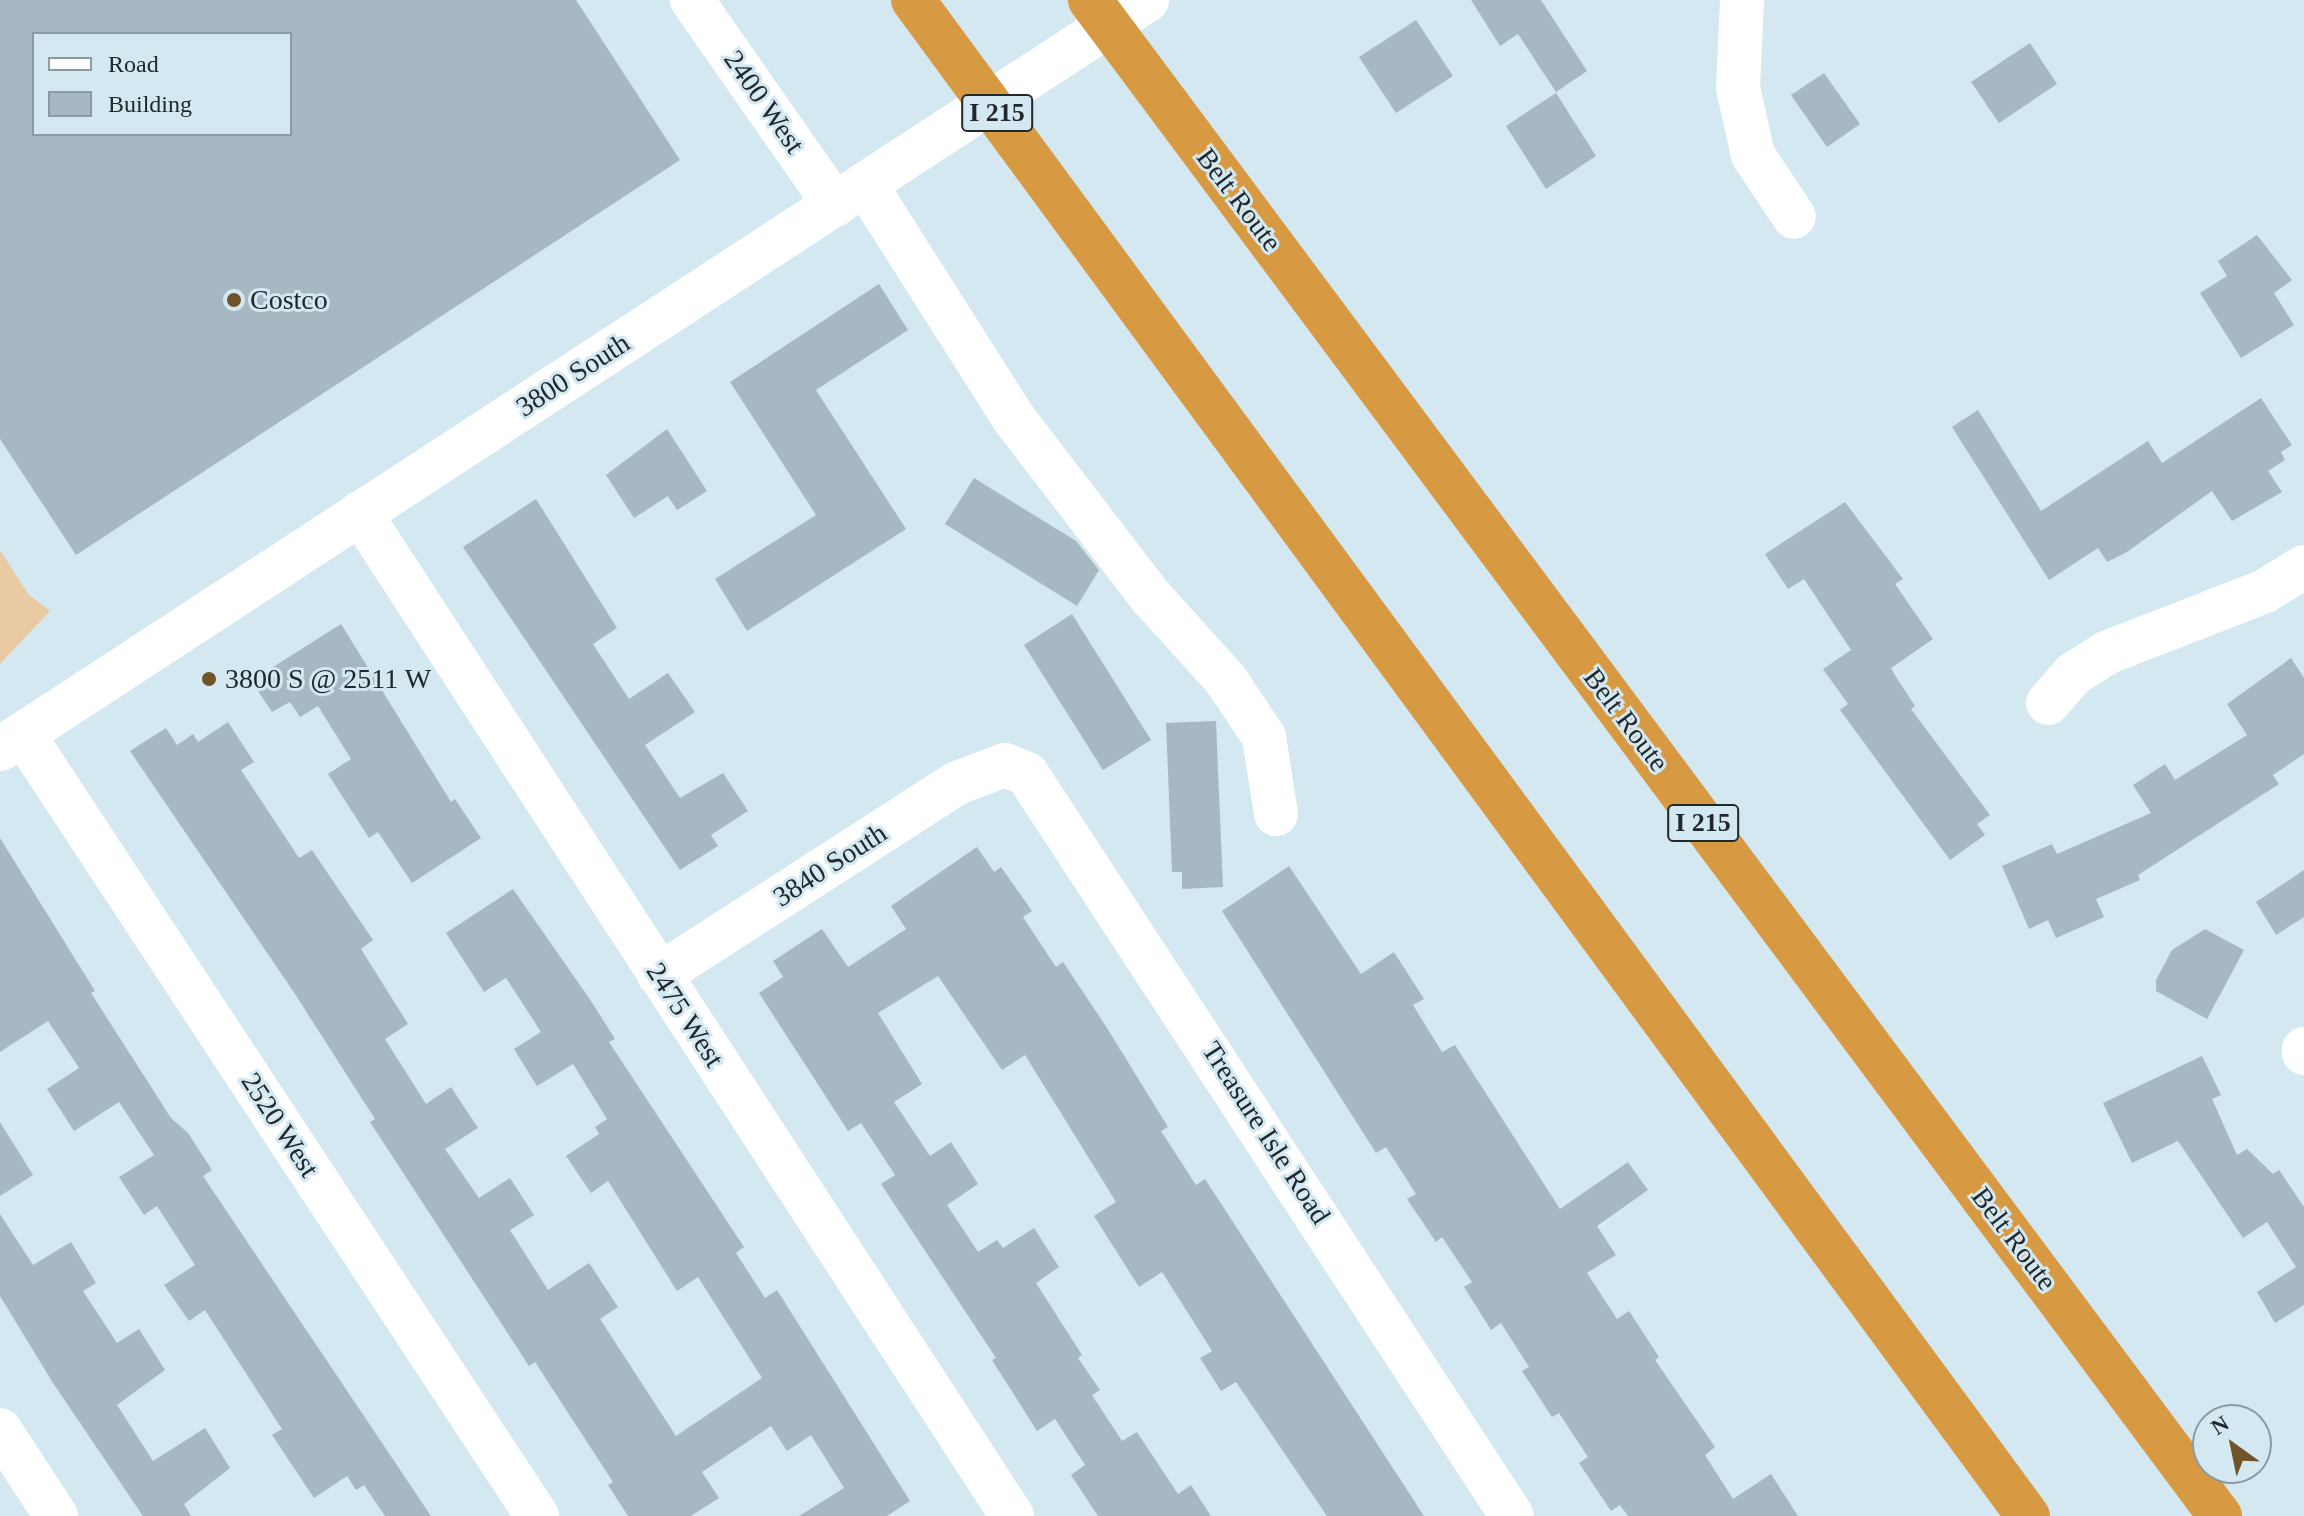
<!DOCTYPE html>
<html>
<head>
<meta charset="utf-8">
<style>
  body { margin:0 }
  #map { position:relative; width:2304px; height:1516px; overflow:hidden; background:#d3e8f1; font-family:"Times New Roman",serif }
  div>[style] { position:absolute }
  [style*='--x'] { left:calc(var(--x)*1px); top:calc(var(--y)*1px); width:calc(var(--w)*1px); rotate:calc(var(--a)*1deg) }
  .green>* { inset:0; background:#e9caa2 }
  .building>* { inset:0; background:#a6b9c3 }
  .minor>* { height:44px; margin:-22px; padding:0 22px; transform-origin:22px; border-radius:22px; background:#fff }
  .highway>* { height:44px; margin:-22px; padding:0 22px; transform-origin:22px; border-radius:22px; background:#d79a42 }
  .dots>* { width:22px; height:22px; translate:-50% -50%; box-sizing:border-box; border:4px solid #d3e8f1; border-radius:50% }
  span { translate:-50% -50%; white-space:nowrap; text-align:center; line-height:1.15; -webkit-text-stroke:6px #d3e8f1; paint-order:stroke }
  .shield-label span { padding:2px 6px; background:#d3e8f1; border:2px solid; border-radius:6px; -webkit-text-stroke-width:0 }
  .shield-label { font-size:26px; color:#21282c; font-weight:700 }
  .street-label { font-size:28px; color:#21282c }
  .poi-label { font-size:28px; color:#21282c }
  .left { translate:0 -50%; text-align:left }
  .legend { position:absolute; left:32px; top:32px; width:260px; height:104px; box-sizing:border-box; background:#d3e8f1; border:2px solid #8c9ba2; margin:0; padding:10px 14px; list-style:none; font-size:24px; color:#21282c }
  .legend li { display:flex; align-items:center; gap:16px; height:40px }
  .legend b { width:40px; border:2px solid #8c9ba2 }
  .north { position:absolute; left:2192px; top:1404px; width:80px; height:80px; box-sizing:border-box; background:#d3e8f1; border:2px solid #8c9ba2; border-radius:50%; rotate:327deg; font-size:22px; font-weight:700; line-height:32px; text-align:center; color:#21282c }
  .north::after { content:''; display:block; margin:auto; width:28px; height:36px; background:#715328; clip-path:polygon(50% 0,100% 100%,50% 72%,0 100%) }
</style>
</head>
<body>
<div id="map">
  <div class="green">
    <div style="clip-path:polygon(0 550px,28px 594px,50px 611px,0 664px)"></div>
  </div>
  <div class="building">
    <div style="clip-path:polygon(evenodd,0 0,576px 0,680px 160px,76px 555px,0 439px,0 0,34px 34px,290px 34px,290px 134px,34px 134px,34px 34px)"></div>
    <div style="clip-path:polygon(1471px 0,1541px 0,1587px 71px,1556px 92px,1518px 34px,1500px 46px)"></div>
    <div style="clip-path:polygon(1416px 20px,1453px 76px,1396px 113px,1359px 57px)"></div>
    <div style="clip-path:polygon(2030px 43px,2057px 84px,1999px 123px,1971px 82px)"></div>
    <div style="clip-path:polygon(1824px 73px,1860px 124px,1827px 147px,1791px 95px)"></div>
    <div style="clip-path:polygon(1556px 93px,1596px 156px,1546px 189px,1506px 126px)"></div>
    <div style="clip-path:polygon(2257px 235px,2292px 280px,2274px 293px,2294px 325px,2241px 358px,2200px 293px,2227px 276px,2218px 261px)"></div>
    <div style="clip-path:polygon(879px 284px,908px 330px,816px 390px,906px 529px,747px 631px,715px 579px,816px 515px,730px 382px)"></div>
    <div style="clip-path:polygon(2261px 398px,2292px 445px,2281px 452px,2285px 460px,2268px 471px,2282px 492px,2232px 521px,2212px 491px,2127px 552px,2107px 562px,2098px 548px,2049px 580px,1952px 427px,1978px 410px,2041px 511px,2148px 441px,2162px 463px)"></div>
    <div style="clip-path:polygon(667px 429px,707px 491px,677px 510px,668px 496px,634px 518px,606px 475px)"></div>
    <div style="clip-path:polygon(974px 478px,1076px 541px,1099px 570px,1077px 606px,945px 524px)"></div>
    <div style="clip-path:polygon(536px 499px,617px 628px,593px 644px,629px 699px,668px 673px,695px 712px,645px 745px,680px 798px,723px 773px,748px 811px,711px 835px,718px 846px,680px 870px,463px 547px)"></div>
    <div style="clip-path:polygon(1845px 502px,1903px 579px,1895px 584px,1933px 639px,1891px 668px,1896px 677px,1915px 706px,1911px 709px,1990px 815px,1977px 824px,1985px 835px,1950px 860px,1840px 710px,1848px 704px,1823px 669px,1851px 650px,1804px 579px,1788px 589px,1765px 554px)"></div>
    <div style="clip-path:polygon(1072px 614px,1151px 740px,1103px 770px,1024px 645px)"></div>
    <div style="clip-path:polygon(341px 624px,451px 802px,455px 799px,481px 838px,412px 883px,378px 832px,369px 838px,328px 774px,351px 759px,318px 706px,300px 717px,290px 702px,272px 712px,256px 688px,274px 677px,270px 669px)"></div>
    <div style="clip-path:polygon(2291px 658px,2304px 678px,2304px 754px,2273px 775px,2279px 784px,2138px 875px,2140px 880px,2096px 899px,2104px 917px,2056px 938px,2048px 920px,2029px 929px,2002px 866px,2052px 844px,2057px 854px,2151px 813px,2133px 785px,2165px 764px,2175px 780px,2247px 735px,2227px 704px)"></div>
    <div style="clip-path:polygon(1216px 721px,1223px 887px,1182px 889px,1182px 872px,1172px 872px,1166px 723px)"></div>
    <div style="clip-path:polygon(228px 722px,254px 762px,241px 770px,299px 858px,312px 850px,373px 940px,361px 949px,408px 1024px,385px 1039px,426px 1104px,451px 1087px,478px 1128px,445px 1149px,479px 1198px,510px 1178px,534px 1215px,510px 1230px,548px 1290px,589px 1263px,618px 1307px,600px 1319px,676px 1436px,762px 1378px,698px 1277px,677px 1291px,608px 1181px,591px 1193px,566px 1156px,599px 1134px,595px 1127px,607px 1119px,573px 1064px,537px 1086px,514px 1049px,541px 1032px,506px 978px,484px 992px,446px 933px,513px 889px,591px 1001px,615px 1039px,609px 1042px,744px 1247px,736px 1253px,765px 1298px,777px 1290px,910px 1501px,887px 1516px,799px 1516px,844px 1488px,811px 1435px,787px 1451px,771px 1426px,702px 1472px,719px 1498px,691px 1516px,628px 1516px,608px 1485px,613px 1482px,535px 1362px,529px 1366px,370px 1122px,375px 1119px,295px 994px,130px 751px,166px 728px,177px 745px,193px 734px,198px 742px)"></div>
    <div style="clip-path:polygon(0 838px,95px 991px,91px 993px,171px 1118px,188px 1133px,212px 1170px,203px 1176px,431px 1516px,385px 1516px,364px 1485px,356px 1490px,347px 1476px,314px 1498px,272px 1435px,282px 1429px,205px 1310px,189px 1321px,164px 1285px,195px 1265px,157px 1206px,144px 1215px,119px 1177px,154px 1155px,119px 1102px,74px 1131px,47px 1089px,79px 1068px,48px 1021px,0 1052px)"></div>
    <div style="clip-path:polygon(977px 847px,994px 872px,1001px 867px,1032px 911px,1023px 917px,1056px 967px,1063px 962px,1107px 1028px,1168px 1127px,1161px 1131px,1196px 1185px,1205px 1179px,1424px 1516px,1327px 1516px,1236px 1382px,1221px 1391px,1200px 1358px,1212px 1351px,1162px 1272px,1139px 1287px,1094px 1216px,1116px 1202px,1025px 1055px,1002px 1070px,938px 976px,878px 1013px,922px 1084px,894px 1102px,930px 1156px,951px 1142px,978px 1184px,947px 1205px,978px 1252px,997px 1240px,1003px 1248px,1034px 1228px,1059px 1267px,1036px 1283px,1082px 1355px,1078px 1358px,1100px 1390px,1092px 1395px,1122px 1441px,1137px 1432px,1178px 1494px,1191px 1485px,1211px 1516px,1098px 1516px,1071px 1475px,1085px 1465px,1055px 1419px,1037px 1431px,992px 1360px,996px 1358px,881px 1184px,895px 1175px,861px 1123px,848px 1131px,759px 993px,783px 977px,773px 961px,822px 929px,848px 967px,906px 929px,891px 906px)"></div>
    <div style="clip-path:polygon(1289px 866px,1361px 974px,1394px 952px,1424px 999px,1413px 1005px,1442px 1052px,1455px 1045px,1560px 1209px,1628px 1162px,1648px 1190px,1597px 1226px,1616px 1255px,1587px 1273px,1617px 1319px,1629px 1311px,1659px 1357px,1655px 1360px,1715px 1447px,1705px 1455px,1733px 1499px,1771px 1474px,1798px 1516px,1628px 1516px,1620px 1505px,1611px 1511px,1579px 1463px,1588px 1457px,1559px 1413px,1552px 1417px,1522px 1371px,1529px 1367px,1501px 1323px,1491px 1330px,1464px 1287px,1472px 1282px,1442px 1237px,1436px 1242px,1407px 1199px,1416px 1194px,1386px 1147px,1376px 1153px,1222px 911px)"></div>
    <div style="clip-path:polygon(2304px 870px,2304px 917px,2276px 935px,2256px 902px)"></div>
    <div style="clip-path:polygon(2205px 929px,2244px 950px,2207px 1019px,2156px 991px,2156px 980px,2172px 950px)"></div>
    <div style="clip-path:polygon(2202px 1056px,2221px 1095px,2212px 1099px,2237px 1155px,2247px 1149px,2273px 1174px,2279px 1170px,2304px 1207px,2304px 1305px,2275px 1323px,2257px 1292px,2296px 1267px,2267px 1222px,2243px 1238px,2178px 1141px,2132px 1163px,2103px 1103px)"></div>
    <div style="clip-path:polygon(0 1122px,33px 1175px,0 1196px)"></div>
    <div style="clip-path:polygon(0 1214px,33px 1265px,71px 1242px,96px 1283px,83px 1291px,117px 1343px,139px 1329px,165px 1370px,117px 1405px,153px 1461px,205px 1428px,230px 1468px,184px 1504px,191px 1516px,143px 1516px,53px 1383px,0 1296px)"></div>
  </div>
  <div class="minor">
    <div style="--x:692;--y:0;--w:250;--a:55.1"></div>
    <div style="--x:1742;--y:0;--w:88;--a:92.6"></div>
    <div style="--x:1738;--y:88;--w:69;--a:77.4"></div>
    <div style="--x:1753;--y:155;--w:74;--a:56.5"></div>
    <div style="--x:865;--y:184;--w:280;--a:57.6"></div>
    <div style="--x:1015;--y:420;--w:223;--a:52.5"></div>
    <div style="--x:1151;--y:597;--w:112;--a:47.9"></div>
    <div style="--x:1226;--y:680;--w:69;--a:56.3"></div>
    <div style="--x:1264;--y:737;--w:78;--a:81.1"></div>
    <div style="--x:360;--y:513;--w:1196;--a:56.97"></div>
    <div style="--x:2048;--y:703;--w:38;--a:-49"></div>
    <div style="--x:2073;--y:674;--w:39;--a:-32"></div>
    <div style="--x:2106;--y:653;--w:171;--a:-21.3"></div>
    <div style="--x:2265;--y:591;--w:46;--a:-31.6"></div>
    <div style="--x:23;--y:734;--w:936;--a:56.68"></div>
    <div style="--x:0;--y:749;--w:1370;--a:-33.14"></div>
    <div style="--x:659;--y:975;--w:354;--a:-32.8"></div>
    <div style="--x:957;--y:783;--w:51;--a:-20.6"></div>
    <div style="--x:1005;--y:765;--w:24;--a:22"></div>
    <div style="--x:1027;--y:774;--w:886;--a:56.83"></div>
    <div style="--x:2304;--y:1049;--w:4;--a:90"></div>
    <div style="--x:0;--y:1430;--w:103;--a:56.9"></div>
  </div>
  <div class="highway">
    <div style="--x:913;--y:0;--w:1882;--a:53.67"></div>
    <div style="--x:1090;--y:0;--w:1891;--a:53.3"></div>
  </div>
  <div class="dots">
    <div style="left:234px;top:300px;background:#715328"></div>
    <div style="left:209px;top:679px;background:#715328"></div>
  </div>
  <div class="shield-label">
    <span style="left:997px;top:113px">I 215</span>
    <span style="left:1703px;top:823px">I 215</span>
  </div>
  <div class="street-label">
    <span style="left:764px;top:102px;rotate:55deg">2400 West</span>
    <span style="left:1239px;top:200px;rotate:53deg">Belt Route</span>
    <span style="left:573px;top:375px;rotate:-33deg">3800 South</span>
    <span style="left:1626px;top:720px;rotate:53deg">Belt Route</span>
    <span style="left:830px;top:865px;rotate:-33deg">3840 South</span>
    <span style="left:685px;top:1015px;rotate:57deg">2475 West</span>
    <span style="left:280px;top:1125px;rotate:57deg">2520 West</span>
    <span style="left:1266px;top:1133px;rotate:57deg">Treasure Isle Road</span>
    <span style="left:2014px;top:1239px;rotate:53deg">Belt Route</span>
  </div>
  <div class="poi-label">
    <span class="left" style="left:250px;top:300px">Costco</span>
    <span class="left" style="left:225px;top:679px">3800 S @ 2511 W</span>
  </div>
  <ul class="legend">
  <li><b style="height:10px;background:#fff"></b>Road</li>
  <li><b style="height:22px;background:#a6b9c3"></b>Building</li>
  </ul>
  <div class="north">N</div>
</div>
</body>
</html>
